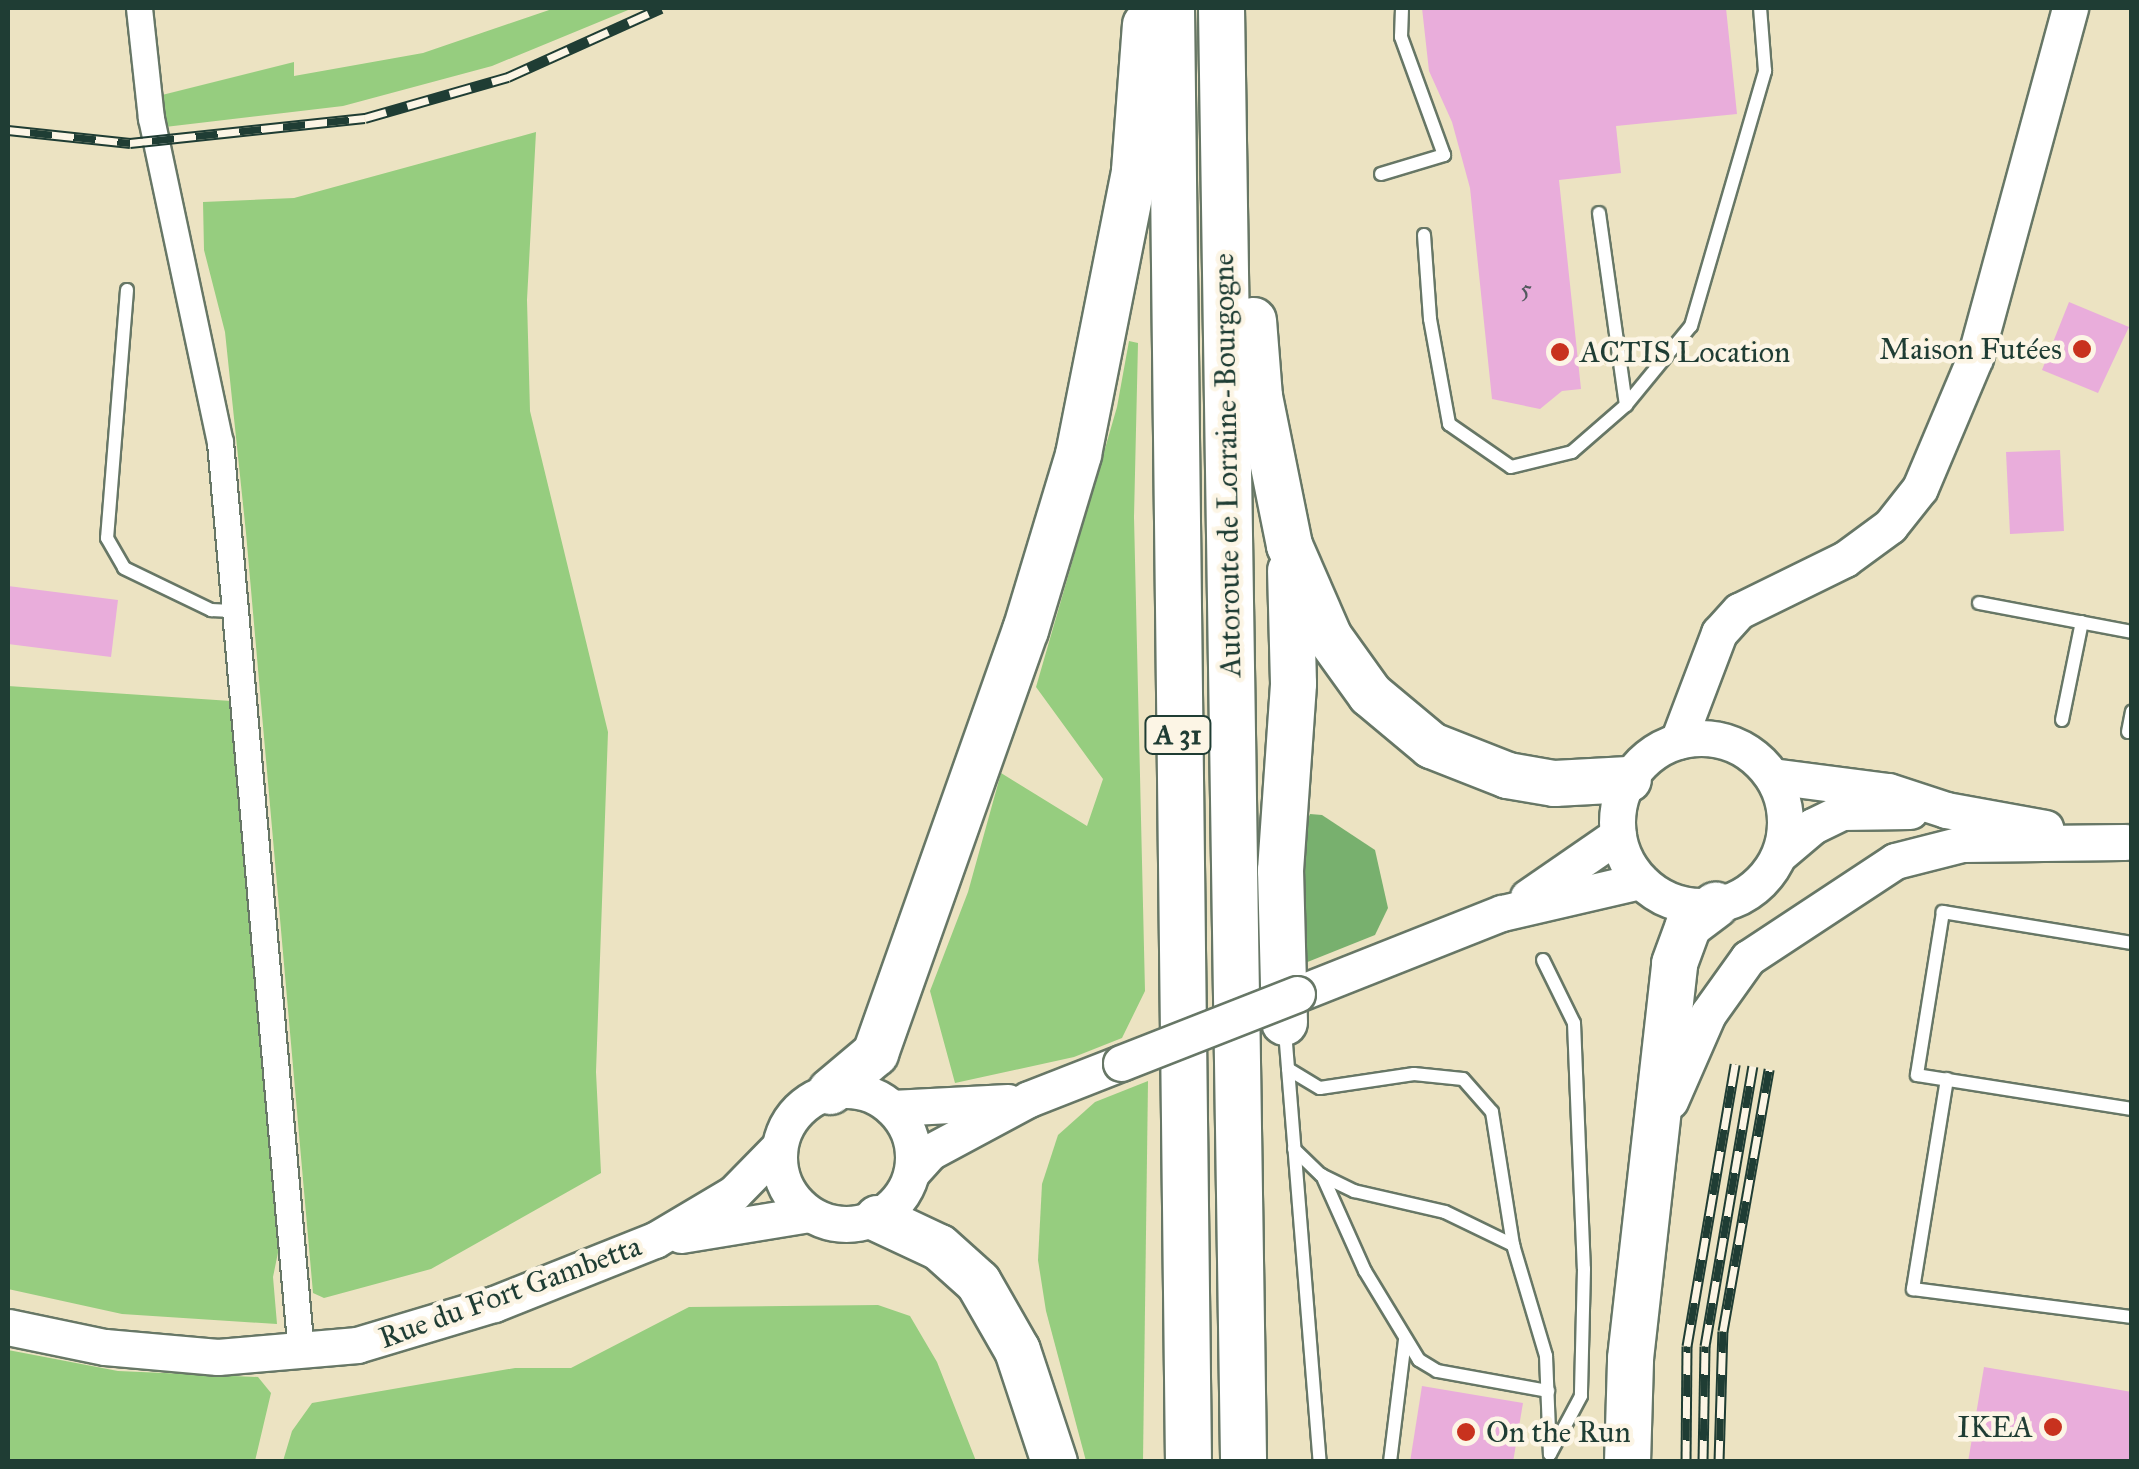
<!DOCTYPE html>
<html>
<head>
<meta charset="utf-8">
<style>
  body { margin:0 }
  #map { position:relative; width:2139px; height:1469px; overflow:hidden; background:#ece3c2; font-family:"IM FELL Great Primer",serif }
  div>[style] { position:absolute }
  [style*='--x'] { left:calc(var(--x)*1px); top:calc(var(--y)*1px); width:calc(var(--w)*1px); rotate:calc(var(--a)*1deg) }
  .green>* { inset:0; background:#96cd7f }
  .forest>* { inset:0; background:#78b06e }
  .building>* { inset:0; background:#e9addb }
  .roads { filter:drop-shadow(2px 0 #677766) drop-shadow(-2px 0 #677766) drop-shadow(0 2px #677766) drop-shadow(0 -2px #677766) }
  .lane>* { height:12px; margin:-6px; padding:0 6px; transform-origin:6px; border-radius:6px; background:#fff }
  .street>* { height:25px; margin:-12.5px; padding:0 12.5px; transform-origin:12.5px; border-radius:12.5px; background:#fff }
  .secondary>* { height:35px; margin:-17.5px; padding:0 17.5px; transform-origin:17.5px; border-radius:17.5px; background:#fff }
  .secondary>.ring { margin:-17.5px; padding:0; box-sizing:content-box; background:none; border:35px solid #fff; border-radius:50% }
  .highway>* { height:45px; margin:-22.5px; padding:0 22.5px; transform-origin:22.5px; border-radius:22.5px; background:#fff }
  .rail>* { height:11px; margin-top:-5.5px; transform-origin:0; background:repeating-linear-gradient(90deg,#fcf5e5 0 22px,#1f3d34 0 44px); box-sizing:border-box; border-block:2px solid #1f3d34 }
  .bridges { filter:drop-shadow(2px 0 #677766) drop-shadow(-2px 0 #677766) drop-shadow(0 2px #677766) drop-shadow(0 -2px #677766) }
  .secondary-bridge>* { height:35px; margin:-17.5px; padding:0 17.5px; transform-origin:17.5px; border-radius:17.5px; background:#fff }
  .dots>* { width:28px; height:28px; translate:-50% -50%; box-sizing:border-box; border:5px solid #fcf5e5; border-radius:50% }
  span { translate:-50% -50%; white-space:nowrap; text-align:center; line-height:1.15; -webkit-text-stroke:9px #fcf5e5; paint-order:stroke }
  .number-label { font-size:25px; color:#52595e }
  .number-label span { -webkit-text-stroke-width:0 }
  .shield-label span { padding:2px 8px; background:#fcf5e5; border:2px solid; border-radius:8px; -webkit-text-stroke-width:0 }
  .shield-label { font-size:28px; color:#1f3d34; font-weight:700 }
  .poi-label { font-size:30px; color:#1f3d34 }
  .right { translate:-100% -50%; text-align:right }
  .left { translate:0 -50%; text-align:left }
  .street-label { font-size:30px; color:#1f3d34 }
  .frame { position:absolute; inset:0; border:10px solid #1f3d34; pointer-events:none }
</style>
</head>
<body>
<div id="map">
  <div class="green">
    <div style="clip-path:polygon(555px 8px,633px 8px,492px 66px,343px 106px,165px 127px,162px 95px,294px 62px,294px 76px,423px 53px)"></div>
    <div style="clip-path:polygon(536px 132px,527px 300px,530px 411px,608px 732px,596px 1072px,601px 1173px,431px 1269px,324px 1298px,313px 1293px,246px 533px,225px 332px,204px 250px,203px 202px,294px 198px)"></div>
    <div style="clip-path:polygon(1129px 341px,1138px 343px,1134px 517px,1145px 991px,1122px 1038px,1074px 1057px,955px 1083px,930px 991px,968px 892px,1001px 773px,1087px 826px,1103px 779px,1036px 687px,1117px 407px)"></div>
    <div style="clip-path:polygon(8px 686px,231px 701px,281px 1238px,273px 1277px,277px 1324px,122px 1314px,8px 1289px)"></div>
    <div style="clip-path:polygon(1148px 1081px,1143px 1461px,1086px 1461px,1046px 1311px,1038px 1260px,1042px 1184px,1058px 1135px,1095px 1102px)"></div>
    <div style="clip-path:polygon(878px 1305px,910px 1316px,937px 1362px,976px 1461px,283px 1461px,292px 1431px,312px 1403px,515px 1368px,571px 1368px,689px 1307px)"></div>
    <div style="clip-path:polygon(8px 1350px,118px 1371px,258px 1377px,271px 1393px,255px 1461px,8px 1461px)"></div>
  </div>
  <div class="forest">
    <div style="clip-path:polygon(1310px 814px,1322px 815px,1375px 850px,1388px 908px,1375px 935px,1295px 967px,1294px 850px)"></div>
  </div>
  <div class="building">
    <div style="clip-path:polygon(1422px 8px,1726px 8px,1737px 114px,1616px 126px,1621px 173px,1559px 180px,1581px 389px,1562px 391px,1540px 409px,1492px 399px,1470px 188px,1452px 122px,1429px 71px)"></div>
    <div style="clip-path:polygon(2069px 302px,2129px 327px,2098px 393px,2042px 370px)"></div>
    <div style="clip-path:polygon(2060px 450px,2064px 531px,2010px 534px,2006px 452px)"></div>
    <div style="clip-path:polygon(8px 586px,118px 600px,111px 657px,8px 644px)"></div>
    <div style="clip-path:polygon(1984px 1367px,2132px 1392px,2132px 1462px,1968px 1462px)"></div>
    <div style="clip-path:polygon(1422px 1386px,1523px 1403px,1513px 1462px,1410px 1462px)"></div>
  </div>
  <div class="roads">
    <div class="lane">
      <div style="--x:1381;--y:174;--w:66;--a:-16.8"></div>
      <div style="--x:1444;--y:155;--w:126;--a:-110"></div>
      <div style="--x:1401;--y:37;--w:29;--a:-88"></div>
      <div style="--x:1599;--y:213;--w:194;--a:82"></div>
      <div style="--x:1424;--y:235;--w:84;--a:85.9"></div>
      <div style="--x:1430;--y:319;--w:107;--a:79.7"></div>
      <div style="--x:1449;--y:424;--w:75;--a:34.7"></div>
      <div style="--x:1511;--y:467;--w:63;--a:-13.8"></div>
      <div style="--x:1572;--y:452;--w:72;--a:-41"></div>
      <div style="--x:1626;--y:405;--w:102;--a:-50.6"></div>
      <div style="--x:1691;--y:326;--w:266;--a:-73.8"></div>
      <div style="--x:1765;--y:71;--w:63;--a:-94.5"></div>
      <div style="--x:127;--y:290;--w:249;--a:94.6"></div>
      <div style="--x:107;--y:538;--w:34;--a:60"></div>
      <div style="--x:124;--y:568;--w:97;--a:25.8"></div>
      <div style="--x:211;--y:610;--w:21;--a:3"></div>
      <div style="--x:1979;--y:603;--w:156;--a:10.7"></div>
      <div style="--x:2062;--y:720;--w:100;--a:-78.5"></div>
      <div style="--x:2128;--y:732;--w:21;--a:-79"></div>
      <div style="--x:2132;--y:943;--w:192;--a:-170.7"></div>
      <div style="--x:1943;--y:912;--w:165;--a:99.1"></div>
      <div style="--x:1917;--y:1075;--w:218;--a:9"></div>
      <div style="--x:1543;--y:960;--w:70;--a:63.8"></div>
      <div style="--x:1574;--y:1023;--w:246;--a:87.7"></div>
      <div style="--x:1584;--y:1269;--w:127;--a:91.4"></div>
      <div style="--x:1581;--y:1396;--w:66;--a:118.1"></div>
      <div style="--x:1285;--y:1031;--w:432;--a:85.4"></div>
      <div style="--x:1288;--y:1069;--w:37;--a:31"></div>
      <div style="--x:1320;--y:1088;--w:95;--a:-8.5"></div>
      <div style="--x:1414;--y:1074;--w:49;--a:5.8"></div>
      <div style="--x:1463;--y:1079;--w:44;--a:48.7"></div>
      <div style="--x:1492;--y:1112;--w:135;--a:81"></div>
      <div style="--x:1947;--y:1079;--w:213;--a:99.2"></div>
      <div style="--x:1913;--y:1289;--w:221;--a:7.3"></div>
      <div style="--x:1294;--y:1149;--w:37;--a:44"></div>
      <div style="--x:1321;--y:1175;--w:37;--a:26"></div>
      <div style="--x:1354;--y:1191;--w:93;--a:13"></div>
      <div style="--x:1445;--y:1212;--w:76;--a:25.9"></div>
      <div style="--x:1513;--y:1245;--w:116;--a:73.4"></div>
      <div style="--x:1546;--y:1356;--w:98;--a:87.7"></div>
      <div style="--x:1322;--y:1175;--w:105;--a:65.9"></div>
      <div style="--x:1365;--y:1271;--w:104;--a:58.8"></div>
      <div style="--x:1419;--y:1360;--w:21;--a:31"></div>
      <div style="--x:1437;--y:1371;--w:113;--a:10.2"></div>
      <div style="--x:1390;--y:1462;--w:123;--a:-83"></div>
    </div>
    <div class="street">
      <div style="--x:139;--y:8;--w:111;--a:83.8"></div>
      <div style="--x:151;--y:118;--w:331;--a:78"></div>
      <div style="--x:220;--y:442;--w:915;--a:84.92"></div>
    </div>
    <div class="secondary">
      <div class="ring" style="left:1617px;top:738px;width:133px;height:133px"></div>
      <div style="--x:1678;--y:741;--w:116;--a:-69.2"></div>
      <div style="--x:1719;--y:633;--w:30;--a:-48"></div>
      <div style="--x:1739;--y:611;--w:118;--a:-26.1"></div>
      <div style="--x:1845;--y:559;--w:56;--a:-36.3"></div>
      <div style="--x:1890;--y:526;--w:48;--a:-51.7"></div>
      <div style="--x:1920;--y:488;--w:141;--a:-67.1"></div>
      <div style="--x:1975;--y:358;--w:363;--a:-74.8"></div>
      <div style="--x:1772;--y:776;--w:117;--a:7.4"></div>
      <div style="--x:1888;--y:791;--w:61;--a:18.1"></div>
      <div style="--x:1946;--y:810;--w:101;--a:10.3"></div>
      <div style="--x:1780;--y:854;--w:43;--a:-40.3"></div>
      <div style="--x:1813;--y:826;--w:32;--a:-26"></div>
      <div style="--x:1842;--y:812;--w:68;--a:-0.8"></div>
      <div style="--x:1528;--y:897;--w:109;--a:-34.6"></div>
      <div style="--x:1297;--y:994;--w:220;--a:-21.6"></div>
      <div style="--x:1502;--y:913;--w:142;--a:-13.1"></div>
      <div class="ring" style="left:779px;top:1090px;width:99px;height:99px"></div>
      <div style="--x:1670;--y:1101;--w:95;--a:-66.4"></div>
      <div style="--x:1708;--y:1014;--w:69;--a:-54.5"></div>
      <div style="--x:1748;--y:958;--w:176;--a:-33.4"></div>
      <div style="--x:1895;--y:861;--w:69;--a:-14.2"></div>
      <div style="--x:1962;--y:844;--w:163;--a:-0.7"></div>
      <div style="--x:892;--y:1108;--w:116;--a:-3"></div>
      <div style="--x:912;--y:1172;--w:27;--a:-48"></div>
      <div style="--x:930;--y:1152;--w:112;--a:-28.2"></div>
      <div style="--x:1029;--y:1099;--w:99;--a:-21.4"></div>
      <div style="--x:681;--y:1235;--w:130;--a:-9.3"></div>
      <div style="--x:8;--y:1327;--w:99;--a:11.7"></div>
      <div style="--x:105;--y:1347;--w:113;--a:5.1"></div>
      <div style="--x:218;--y:1357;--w:140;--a:-4.9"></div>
      <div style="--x:357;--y:1345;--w:143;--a:-16.7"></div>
      <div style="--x:494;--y:1304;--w:173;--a:-21.7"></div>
      <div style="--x:655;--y:1240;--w:92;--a:-30.7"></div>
      <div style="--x:734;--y:1193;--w:64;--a:-45.6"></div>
    </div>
    <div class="highway">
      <div style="--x:1171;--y:8;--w:1454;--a:89.33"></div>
      <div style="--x:1221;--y:8;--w:1454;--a:89.13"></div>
      <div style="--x:1253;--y:320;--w:76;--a:85.5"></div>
      <div style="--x:1259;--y:396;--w:152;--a:78.6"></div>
      <div style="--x:1289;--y:545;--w:100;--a:66.5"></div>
      <div style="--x:1329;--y:637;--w:70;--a:54.3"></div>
      <div style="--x:1370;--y:694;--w:80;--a:39.9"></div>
      <div style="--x:1431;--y:745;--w:82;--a:21.5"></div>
      <div style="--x:1507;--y:775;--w:48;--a:9.7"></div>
      <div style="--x:1554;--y:783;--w:74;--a:-3.1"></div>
      <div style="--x:1284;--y:1022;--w:152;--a:-91.5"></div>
      <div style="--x:1280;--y:870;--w:187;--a:-86"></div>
      <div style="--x:1293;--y:683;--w:113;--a:-91.5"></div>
      <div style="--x:830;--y:1091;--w:59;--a:-40.2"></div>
      <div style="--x:875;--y:1053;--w:449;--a:-70.5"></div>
      <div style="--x:1025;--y:630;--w:184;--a:-73.2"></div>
      <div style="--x:1078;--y:454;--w:289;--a:-78.8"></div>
      <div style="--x:1134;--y:170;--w:146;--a:-85.7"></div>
      <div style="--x:877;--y:1218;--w:68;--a:25.1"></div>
      <div style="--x:939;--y:1247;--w:52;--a:41.9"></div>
      <div style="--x:978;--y:1282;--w:78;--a:60.2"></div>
      <div style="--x:1017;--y:1350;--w:118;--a:71.7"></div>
      <div style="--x:1627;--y:1462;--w:104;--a:-88.3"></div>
      <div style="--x:1630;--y:1358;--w:397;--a:-83.6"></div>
      <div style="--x:1674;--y:963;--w:40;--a:-69.8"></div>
      <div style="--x:1688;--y:925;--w:34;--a:-37"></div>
    </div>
  </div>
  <div class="rail">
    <div style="--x:8;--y:130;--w:123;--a:6.1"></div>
    <div style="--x:130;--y:143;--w:236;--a:-6.1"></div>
    <div style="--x:365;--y:118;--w:149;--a:-16"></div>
    <div style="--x:508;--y:77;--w:168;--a:-24.3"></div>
    <div style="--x:1686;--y:1462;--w:116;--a:-89.5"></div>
    <div style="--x:1687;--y:1346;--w:286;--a:-80.3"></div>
    <div style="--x:1703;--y:1462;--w:116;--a:-89"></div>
    <div style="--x:1705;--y:1346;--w:284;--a:-80.3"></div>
    <div style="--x:1719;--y:1462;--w:131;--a:-88.3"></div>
    <div style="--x:1723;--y:1331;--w:266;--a:-80"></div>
  </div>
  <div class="bridges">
    <div class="secondary-bridge">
      <div style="--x:1121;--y:1063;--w:189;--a:-21.4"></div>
    </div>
  </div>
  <div class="dots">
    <div style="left:2082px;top:349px;background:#c8321e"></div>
    <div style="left:1560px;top:352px;background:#c8321e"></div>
    <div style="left:2053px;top:1427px;background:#c8321e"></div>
    <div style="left:1466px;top:1432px;background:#c8321e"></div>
  </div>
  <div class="number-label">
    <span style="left:1526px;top:289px">5</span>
  </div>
  <div class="shield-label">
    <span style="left:1178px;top:735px">A 31</span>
  </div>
  <div class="poi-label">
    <span class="right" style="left:2062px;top:349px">Maison Futées</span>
    <span class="left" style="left:1580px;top:352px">ACTIS Location</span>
    <span class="right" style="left:2033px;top:1427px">IKEA</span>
    <span class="left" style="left:1486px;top:1432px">On the Run</span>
  </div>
  <div class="street-label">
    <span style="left:1227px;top:465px;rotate:-91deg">Autoroute de Lorraine-Bourgogne</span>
    <span style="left:510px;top:1292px;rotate:-20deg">Rue du Fort Gambetta</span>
  </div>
  <div class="frame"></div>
</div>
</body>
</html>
